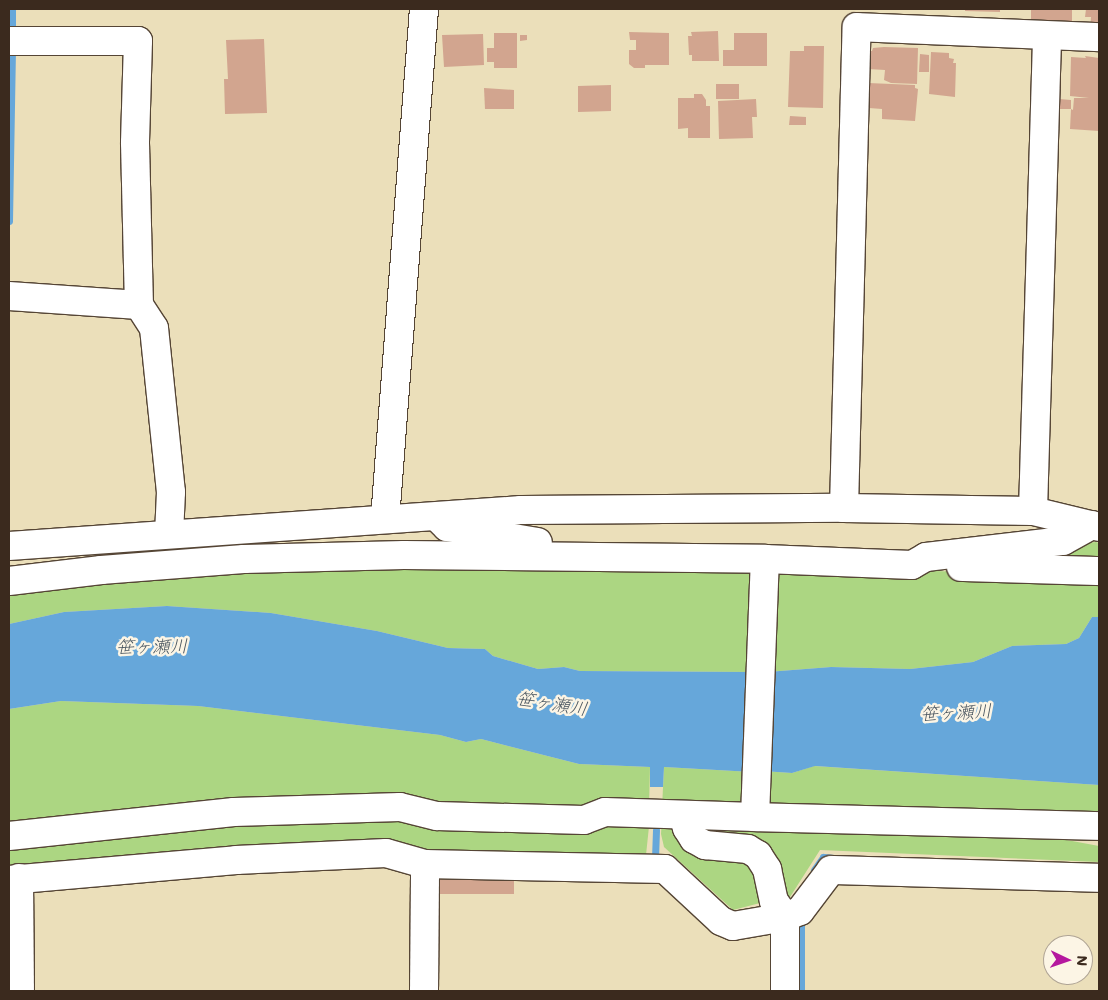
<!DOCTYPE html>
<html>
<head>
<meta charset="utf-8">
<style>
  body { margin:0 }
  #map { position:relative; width:1108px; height:1000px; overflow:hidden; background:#ebdfba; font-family:Mali,"Klee One",sans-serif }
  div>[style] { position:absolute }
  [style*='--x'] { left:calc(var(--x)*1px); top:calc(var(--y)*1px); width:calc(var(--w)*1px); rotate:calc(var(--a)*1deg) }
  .green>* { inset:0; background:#acd682 }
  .water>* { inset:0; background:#66a7da }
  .stream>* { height:7px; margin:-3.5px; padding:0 3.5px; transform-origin:3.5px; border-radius:3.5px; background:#66a7da }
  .building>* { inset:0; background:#d2a58f }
  .roads { filter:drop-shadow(1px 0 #554535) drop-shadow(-1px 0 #554535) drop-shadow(0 1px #554535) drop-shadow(0 -1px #554535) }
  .minor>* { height:28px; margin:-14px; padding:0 14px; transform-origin:14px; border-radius:14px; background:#fff }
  span { translate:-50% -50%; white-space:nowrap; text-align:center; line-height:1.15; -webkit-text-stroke:5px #fcf5e5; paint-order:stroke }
  .water-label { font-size:18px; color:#4a5660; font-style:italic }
  .frame { position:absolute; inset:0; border:10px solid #3b2a1e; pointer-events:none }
  .north { position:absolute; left:1043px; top:935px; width:50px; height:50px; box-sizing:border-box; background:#fcf5e5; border:1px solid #afa495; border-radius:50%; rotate:93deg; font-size:14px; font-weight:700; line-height:20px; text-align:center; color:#3b2a1e }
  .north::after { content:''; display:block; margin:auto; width:18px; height:22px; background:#b5179e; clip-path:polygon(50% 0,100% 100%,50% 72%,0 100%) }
</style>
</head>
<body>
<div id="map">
  <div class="green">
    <div style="clip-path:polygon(1096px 542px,1099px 543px,1099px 567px,959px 558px)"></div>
    <div style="clip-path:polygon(759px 564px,755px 672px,580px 671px,564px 667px,538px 669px,493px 656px,485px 649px,448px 648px,377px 631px,271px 613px,167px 606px,64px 612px,9px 624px,9px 588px,245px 565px)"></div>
    <div style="clip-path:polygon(771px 565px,1099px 577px,1099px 617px,1092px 617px,1079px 638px,1066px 644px,1012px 646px,973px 662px,910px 669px,831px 667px,767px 672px)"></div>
    <div style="clip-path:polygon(61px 701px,198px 706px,440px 735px,466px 742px,481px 739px,579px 764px,650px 767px,649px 807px,9px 831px,9px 709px)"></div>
    <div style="clip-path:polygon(814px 766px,1099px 785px,1099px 822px,760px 811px,761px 771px,792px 773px)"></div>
    <div style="clip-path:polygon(664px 767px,752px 772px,750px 812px,662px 808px)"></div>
    <div style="clip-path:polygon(235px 817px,650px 817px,646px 855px,427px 850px,387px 839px,236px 847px,9px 868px,9px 841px)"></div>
    <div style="clip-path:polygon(662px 817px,746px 855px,768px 901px,733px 910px,664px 847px,661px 834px)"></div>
    <div style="clip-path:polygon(693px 821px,1056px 838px,1099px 846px,1099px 862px,820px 850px,790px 897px,780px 899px,771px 867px,710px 839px)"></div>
  </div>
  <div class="water">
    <div style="clip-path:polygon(167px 606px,271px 613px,377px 631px,448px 648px,485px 649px,493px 656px,538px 669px,564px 667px,580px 671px,755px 672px,752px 772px,664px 767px,663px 787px,650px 787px,650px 767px,579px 764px,481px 739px,466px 742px,440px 735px,198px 706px,61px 701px,9px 709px,9px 624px,64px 612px)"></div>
    <div style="clip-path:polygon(1092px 617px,1099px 617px,1099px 785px,815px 766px,792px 773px,761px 771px,767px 672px,831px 667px,910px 669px,973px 662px,1012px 646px,1066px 644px,1079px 638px)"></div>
  </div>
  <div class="stream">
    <div style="--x:12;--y:36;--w:27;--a:-90"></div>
    <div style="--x:9;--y:221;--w:174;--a:-89"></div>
    <div style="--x:656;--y:830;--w:28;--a:92"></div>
    <div style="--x:655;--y:858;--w:6;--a:9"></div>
    <div style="--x:814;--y:870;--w:16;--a:-55"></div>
    <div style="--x:823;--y:857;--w:11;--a:5"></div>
    <div style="--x:801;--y:991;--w:72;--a:-90"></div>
  </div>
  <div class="building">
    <div style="clip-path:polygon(965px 9px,1000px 9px,1000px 12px,965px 11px)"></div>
    <div style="clip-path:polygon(1031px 9px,1072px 9px,1072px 29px,1057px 29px,1057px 21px,1031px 21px)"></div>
    <div style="clip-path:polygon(1086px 9px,1099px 9px,1099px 30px,1090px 30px,1091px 17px,1085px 17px)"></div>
    <div style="clip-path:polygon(718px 31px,719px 61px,692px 61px,692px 55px,689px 55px,688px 36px,692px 36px,691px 32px)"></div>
    <div style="clip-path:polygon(629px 32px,669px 33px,669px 65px,645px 65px,645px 68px,634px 68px,629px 64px,629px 50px,636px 50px,636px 40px,630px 40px)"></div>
    <div style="clip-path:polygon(494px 33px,517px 33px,517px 68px,494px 68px,494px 62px,487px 62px,487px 48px,494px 48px)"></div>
    <div style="clip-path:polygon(734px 33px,767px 33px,767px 66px,723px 66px,723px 50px,734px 50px)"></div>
    <div style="clip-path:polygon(483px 34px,484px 65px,444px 67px,442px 35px)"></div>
    <div style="clip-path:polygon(520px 35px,527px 35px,527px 40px,520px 41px)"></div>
    <div style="clip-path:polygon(264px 39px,267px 113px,225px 114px,224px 79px,228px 79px,226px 40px)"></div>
    <div style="clip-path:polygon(804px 46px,824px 46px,823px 108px,788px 107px,790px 51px,804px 51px)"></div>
    <div style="clip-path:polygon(884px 47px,918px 48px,917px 84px,891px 83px,884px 80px,885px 70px,868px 69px,869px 51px,872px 51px,873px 48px)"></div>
    <div style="clip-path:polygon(931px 52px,949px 53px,949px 58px,954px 59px,953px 63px,956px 63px,955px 97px,929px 94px)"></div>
    <div style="clip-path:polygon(920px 54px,929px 55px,929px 72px,919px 72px)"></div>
    <div style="clip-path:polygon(1085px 56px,1099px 58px,1099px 131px,1070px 129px,1071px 109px,1073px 110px,1074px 98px,1089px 98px,1070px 96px,1071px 57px,1086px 58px)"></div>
    <div style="clip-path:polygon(868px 83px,915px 85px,915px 88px,918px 89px,915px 121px,882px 119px,882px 109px,869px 108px,867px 105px)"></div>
    <div style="clip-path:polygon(716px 84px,739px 84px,739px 99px,716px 99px)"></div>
    <div style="clip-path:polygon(611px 85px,611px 111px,578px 112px,578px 86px)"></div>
    <div style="clip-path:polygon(484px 88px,514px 90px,514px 109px,485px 109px)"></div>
    <div style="clip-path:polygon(694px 94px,702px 94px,706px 100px,706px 106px,710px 106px,710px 138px,688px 138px,688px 128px,678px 129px,678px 98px,694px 98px)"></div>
    <div style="clip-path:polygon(756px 99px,757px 117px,752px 117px,753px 138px,719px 139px,718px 101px)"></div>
    <div style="clip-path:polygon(1059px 99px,1071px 100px,1071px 109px,1059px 109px)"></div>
    <div style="clip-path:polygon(790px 116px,806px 117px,806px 125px,789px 125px)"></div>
    <div style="clip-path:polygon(433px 874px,514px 874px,514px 894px,433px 894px)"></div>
  </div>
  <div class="roads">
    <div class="minor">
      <div style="--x:9;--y:41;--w:129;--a:0"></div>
      <div style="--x:138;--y:41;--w:102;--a:91.7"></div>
      <div style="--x:135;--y:143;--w:162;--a:88.6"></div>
      <div style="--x:9;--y:296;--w:130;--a:4"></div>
      <div style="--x:139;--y:305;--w:27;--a:57"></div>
      <div style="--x:154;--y:328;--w:165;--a:84.1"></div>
      <div style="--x:171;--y:492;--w:42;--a:92.7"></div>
      <div style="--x:844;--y:508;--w:481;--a:-88.5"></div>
      <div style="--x:857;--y:27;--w:242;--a:2.4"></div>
      <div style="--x:1033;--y:511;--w:475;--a:-88.3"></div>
      <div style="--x:385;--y:519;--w:511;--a:-85.63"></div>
      <div style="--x:440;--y:520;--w:10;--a:45"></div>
      <div style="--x:447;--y:527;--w:92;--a:9.4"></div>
      <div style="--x:9;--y:546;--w:513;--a:-4.02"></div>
      <div style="--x:521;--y:510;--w:323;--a:-0.4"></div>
      <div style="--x:844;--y:508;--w:189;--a:0.9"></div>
      <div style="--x:1033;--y:511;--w:68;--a:13.6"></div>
      <div style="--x:961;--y:567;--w:138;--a:1.7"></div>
      <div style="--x:9;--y:581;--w:93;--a:-6.8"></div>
      <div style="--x:101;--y:570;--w:143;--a:-4.4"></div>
      <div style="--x:244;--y:559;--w:160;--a:-1.4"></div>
      <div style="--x:404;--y:555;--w:361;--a:0.6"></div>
      <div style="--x:765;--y:559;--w:147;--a:2.3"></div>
      <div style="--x:912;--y:565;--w:16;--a:-30"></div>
      <div style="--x:926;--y:557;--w:138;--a:-6.7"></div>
      <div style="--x:1063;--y:541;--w:33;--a:-29"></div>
      <div style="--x:683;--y:815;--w:14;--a:73"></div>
      <div style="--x:687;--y:828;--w:13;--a:58"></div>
      <div style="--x:694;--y:839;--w:13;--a:29"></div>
      <div style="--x:705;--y:845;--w:43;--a:5.3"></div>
      <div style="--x:748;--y:849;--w:12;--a:31"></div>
      <div style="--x:758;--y:855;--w:17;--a:57"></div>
      <div style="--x:767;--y:869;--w:33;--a:78"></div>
      <div style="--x:774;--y:901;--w:19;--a:55"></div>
      <div style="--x:785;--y:917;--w:74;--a:90"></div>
      <div style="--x:755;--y:817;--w:344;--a:1.5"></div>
      <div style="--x:9;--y:836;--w:226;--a:-6.1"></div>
      <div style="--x:234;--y:812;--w:166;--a:-1.7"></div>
      <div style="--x:400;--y:807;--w:38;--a:14"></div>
      <div style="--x:437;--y:816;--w:147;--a:1.6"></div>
      <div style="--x:584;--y:820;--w:22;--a:-21"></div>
      <div style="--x:605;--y:812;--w:150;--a:1.9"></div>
      <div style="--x:755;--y:817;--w:258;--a:-87.8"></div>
      <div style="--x:19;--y:878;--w:113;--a:89.5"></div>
      <div style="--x:9;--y:880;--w:228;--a:-5"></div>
      <div style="--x:236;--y:860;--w:150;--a:-2.7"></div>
      <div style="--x:386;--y:853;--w:41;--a:15.8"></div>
      <div style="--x:425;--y:864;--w:240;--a:1.2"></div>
      <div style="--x:665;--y:869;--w:76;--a:42.9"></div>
      <div style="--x:721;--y:921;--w:13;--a:23"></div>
      <div style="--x:733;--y:926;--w:53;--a:-9.8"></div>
      <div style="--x:785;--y:917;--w:16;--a:-22"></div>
      <div style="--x:800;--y:911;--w:51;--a:-52.9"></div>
      <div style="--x:831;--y:870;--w:268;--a:1.7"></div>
      <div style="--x:424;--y:991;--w:127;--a:-89.5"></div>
    </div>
  </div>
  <div class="water-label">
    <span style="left:152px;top:646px;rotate:-1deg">笹ヶ瀬川</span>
    <span style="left:552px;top:703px;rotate:9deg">笹ヶ瀬川</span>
    <span style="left:956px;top:712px;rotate:-3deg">笹ヶ瀬川</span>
  </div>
  <div class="frame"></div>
  <div class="north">N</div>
</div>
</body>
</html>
